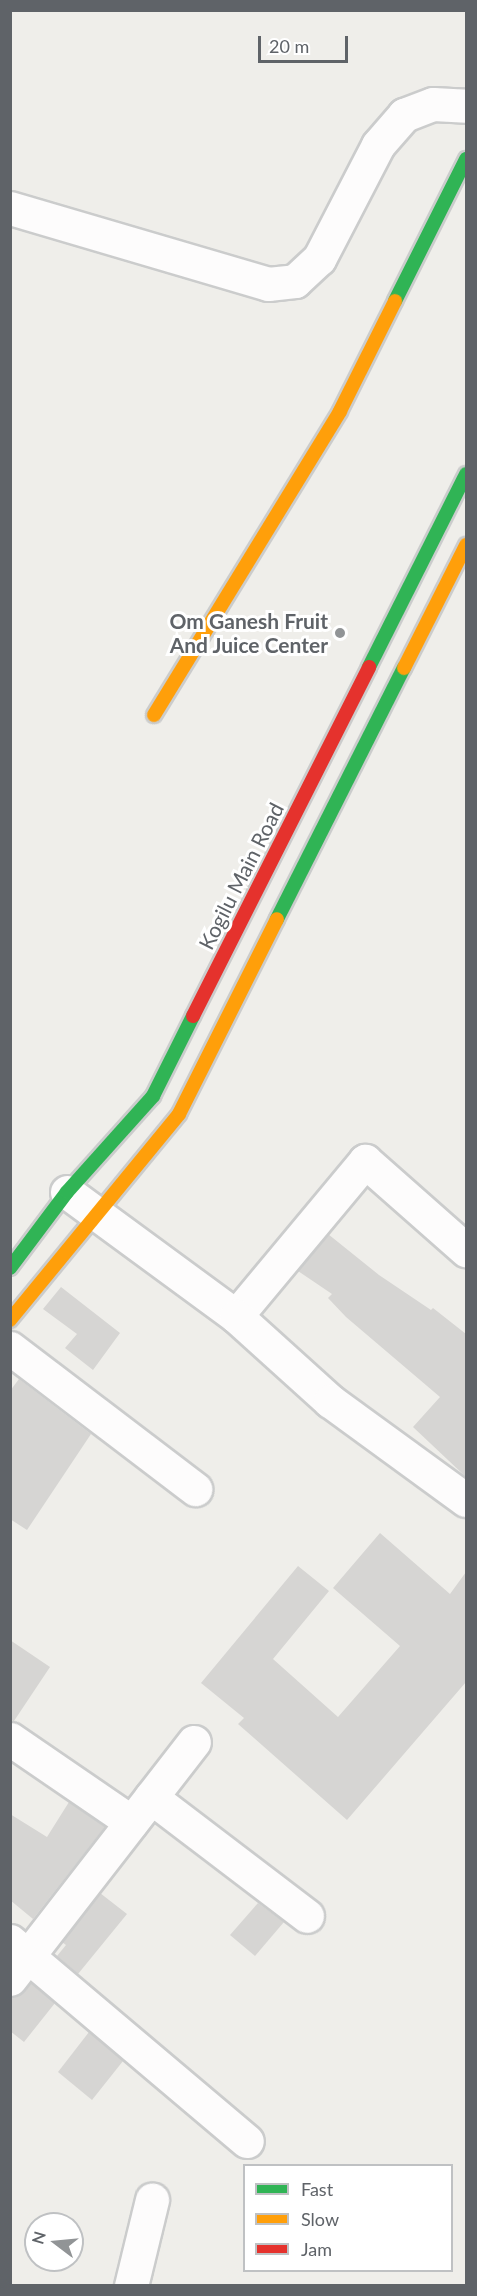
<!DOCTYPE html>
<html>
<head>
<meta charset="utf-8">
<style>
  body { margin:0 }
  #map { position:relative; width:477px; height:2296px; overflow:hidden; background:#efeeea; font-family:Lato,sans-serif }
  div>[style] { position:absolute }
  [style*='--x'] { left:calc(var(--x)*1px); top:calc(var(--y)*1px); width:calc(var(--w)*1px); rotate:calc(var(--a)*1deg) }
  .building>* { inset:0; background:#d6d5d3 }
  .roads { filter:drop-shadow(2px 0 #cbcccc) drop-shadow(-2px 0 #cbcccc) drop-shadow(0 2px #cbcccc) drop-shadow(0 -2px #cbcccc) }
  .street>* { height:33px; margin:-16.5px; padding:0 16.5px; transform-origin:16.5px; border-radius:16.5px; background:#fdfcfc }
  .fast>* { height:14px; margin:-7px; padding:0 7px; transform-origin:7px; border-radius:7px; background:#30b455 }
  .slow>* { height:14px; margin:-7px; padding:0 7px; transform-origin:7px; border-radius:7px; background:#ff9f0a }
  .jam>* { height:14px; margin:-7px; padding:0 7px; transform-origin:7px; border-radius:7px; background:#e5322d }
  .dots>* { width:16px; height:16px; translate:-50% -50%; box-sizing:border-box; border:3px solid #fff; border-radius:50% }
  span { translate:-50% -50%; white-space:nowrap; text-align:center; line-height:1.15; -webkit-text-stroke:6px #fff; paint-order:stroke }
  .poi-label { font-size:21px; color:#5f6368; font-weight:700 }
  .right { translate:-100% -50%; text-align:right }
  .street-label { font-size:21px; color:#5f6368 }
  .frame { position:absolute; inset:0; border:12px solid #5f6368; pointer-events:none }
  .legend { position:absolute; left:243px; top:2164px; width:210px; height:108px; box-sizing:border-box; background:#fff; border:2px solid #bfc1c3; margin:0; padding:8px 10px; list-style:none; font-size:18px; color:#5f6368 }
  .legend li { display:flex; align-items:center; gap:12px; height:30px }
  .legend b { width:30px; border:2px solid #bfc1c3 }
  .north { position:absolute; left:24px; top:2212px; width:60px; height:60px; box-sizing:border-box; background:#fff; border:2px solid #bfc1c3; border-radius:50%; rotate:286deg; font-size:16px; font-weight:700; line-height:24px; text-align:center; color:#5f6368 }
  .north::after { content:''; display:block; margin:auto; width:21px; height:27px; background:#919496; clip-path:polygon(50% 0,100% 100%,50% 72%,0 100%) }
  .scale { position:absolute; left:258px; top:36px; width:90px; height:27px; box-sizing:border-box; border:3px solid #5f6368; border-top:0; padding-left:8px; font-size:18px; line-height:21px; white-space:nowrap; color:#5f6368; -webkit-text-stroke:4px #fff; paint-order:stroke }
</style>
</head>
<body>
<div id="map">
  <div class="building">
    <div style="clip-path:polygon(328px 1234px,379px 1275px,431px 1310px,433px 1308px,466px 1334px,466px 1477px,413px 1427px,440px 1397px,346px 1317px,328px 1298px,332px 1294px,298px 1271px)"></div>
    <div style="clip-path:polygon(61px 1287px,120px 1333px,93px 1370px,65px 1348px,77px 1334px,43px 1309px)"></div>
    <div style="clip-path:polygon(19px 1379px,91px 1434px,27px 1530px,10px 1519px,10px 1391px)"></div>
    <div style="clip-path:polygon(380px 1533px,450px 1594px,466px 1572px,466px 1682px,347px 1820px,238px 1724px,244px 1718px,201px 1683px,298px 1566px,329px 1591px,273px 1659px,338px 1717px,400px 1646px,333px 1588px)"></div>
    <div style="clip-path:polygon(10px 1640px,50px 1667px,14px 1721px,10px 1720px)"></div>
    <div style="clip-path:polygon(69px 1802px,105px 1827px,33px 1919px,10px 1900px,10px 1814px,47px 1837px)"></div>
    <div style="clip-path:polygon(100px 1893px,127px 1914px,78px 1974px,57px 1956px,66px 1945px,62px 1942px)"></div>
    <div style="clip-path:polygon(258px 1903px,284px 1922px,255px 1956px,230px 1935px)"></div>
    <div style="clip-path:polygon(31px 1983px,55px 2003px,24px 2042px,10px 2031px,10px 1997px,18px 1996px)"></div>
    <div style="clip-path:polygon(89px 2032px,123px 2061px,92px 2100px,58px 2072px)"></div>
  </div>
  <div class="roads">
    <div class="street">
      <div style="--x:10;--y:208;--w:269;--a:16.4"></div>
      <div style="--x:268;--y:284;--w:27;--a:-6"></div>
      <div style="--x:295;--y:281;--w:33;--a:-43"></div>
      <div style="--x:319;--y:259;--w:128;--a:-62.6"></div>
      <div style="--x:378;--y:145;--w:40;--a:-49"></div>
      <div style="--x:404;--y:115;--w:31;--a:-21"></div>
      <div style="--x:433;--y:104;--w:33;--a:3"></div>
      <div style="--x:67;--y:1192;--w:210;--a:36.3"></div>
      <div style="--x:236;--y:1316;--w:202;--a:-50.2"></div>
      <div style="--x:365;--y:1161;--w:135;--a:41.4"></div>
      <div style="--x:236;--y:1316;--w:127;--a:42.1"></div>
      <div style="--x:330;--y:1401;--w:168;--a:36.1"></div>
      <div style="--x:10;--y:1348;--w:233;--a:37.3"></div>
      <div style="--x:10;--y:1739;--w:147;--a:34.4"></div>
      <div style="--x:151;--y:1797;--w:196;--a:37.3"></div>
      <div style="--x:10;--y:1941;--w:310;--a:40.2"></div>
      <div style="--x:10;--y:1979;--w:300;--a:-52.2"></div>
      <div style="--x:131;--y:2286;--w:89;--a:-76.3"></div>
    </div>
    <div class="fast">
      <div style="--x:395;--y:301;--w:159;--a:-63.4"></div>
      <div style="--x:369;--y:667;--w:216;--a:-63.3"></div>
      <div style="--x:277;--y:919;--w:281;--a:-63.2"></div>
      <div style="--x:10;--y:1268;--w:95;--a:-53.1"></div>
      <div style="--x:67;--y:1192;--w:129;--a:-48.1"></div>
      <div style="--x:153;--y:1096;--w:89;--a:-63.4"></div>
    </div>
    <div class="slow">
      <div style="--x:404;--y:668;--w:138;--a:-63.2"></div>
      <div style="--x:154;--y:715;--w:356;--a:-58.5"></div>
      <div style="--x:340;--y:411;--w:123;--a:-63.4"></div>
      <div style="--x:10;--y:1320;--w:266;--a:-50.6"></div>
      <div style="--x:179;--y:1114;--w:218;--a:-63.3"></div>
    </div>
    <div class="jam">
      <div style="--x:193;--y:1016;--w:391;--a:-63.2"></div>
    </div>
  </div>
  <div class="dots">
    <div style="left:340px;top:633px;background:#919496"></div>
  </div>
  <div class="poi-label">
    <span class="right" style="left:328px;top:633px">Om Ganesh Fruit<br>And Juice Center</span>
  </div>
  <div class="street-label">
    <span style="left:241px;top:876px;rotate:-63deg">Kogilu Main Road</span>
  </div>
  <div class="frame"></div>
  <ul class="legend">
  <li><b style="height:8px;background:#30b455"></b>Fast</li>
  <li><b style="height:8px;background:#ff9f0a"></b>Slow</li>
  <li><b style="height:8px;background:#e5322d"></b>Jam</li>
  </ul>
  <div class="north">N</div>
  <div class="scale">20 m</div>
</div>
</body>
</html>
